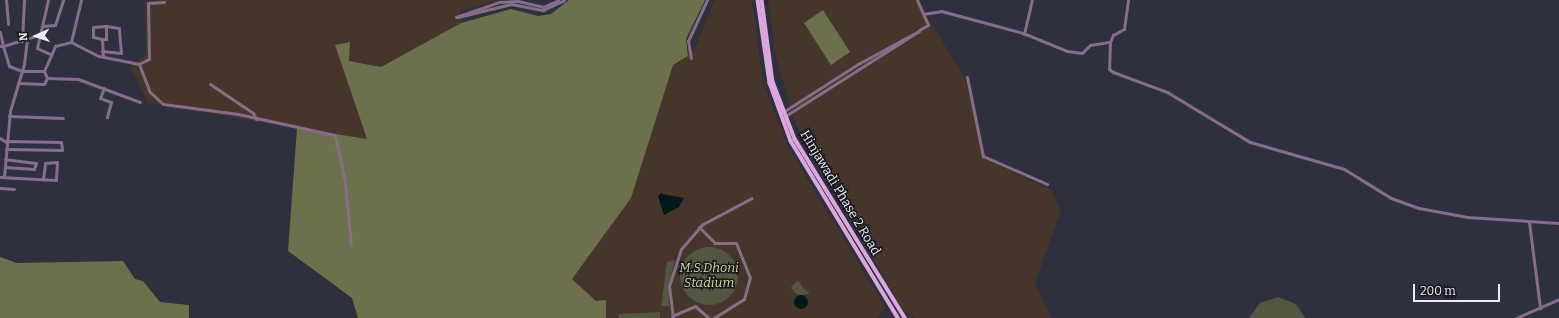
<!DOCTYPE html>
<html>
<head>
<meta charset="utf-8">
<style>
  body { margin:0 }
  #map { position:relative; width:1559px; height:318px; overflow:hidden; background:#2f303e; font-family:Bitter,serif }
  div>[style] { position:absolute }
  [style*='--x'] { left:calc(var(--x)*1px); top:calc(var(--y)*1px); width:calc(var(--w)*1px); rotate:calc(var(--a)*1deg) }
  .commercial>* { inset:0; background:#45352a }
  .green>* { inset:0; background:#535641 }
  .round { border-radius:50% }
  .forest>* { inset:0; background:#6c704b }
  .water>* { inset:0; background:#01191b }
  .minor>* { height:3px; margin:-1.5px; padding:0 1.5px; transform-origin:1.5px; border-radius:1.5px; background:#866d88 }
  .major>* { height:3.5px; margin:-1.75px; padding:0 1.75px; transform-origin:1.75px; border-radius:1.75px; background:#dca7df }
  span { translate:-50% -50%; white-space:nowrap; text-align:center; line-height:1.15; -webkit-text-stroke:3px #18181f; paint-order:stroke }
  .street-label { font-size:13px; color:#e9eaf3 }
  .park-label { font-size:13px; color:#d1d998; font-style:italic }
  .north { position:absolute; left:16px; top:16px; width:40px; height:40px; -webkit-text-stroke:3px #18181f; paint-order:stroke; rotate:267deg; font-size:11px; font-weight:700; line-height:16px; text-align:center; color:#e9eaf3 }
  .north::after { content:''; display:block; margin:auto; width:14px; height:18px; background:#e9eaf3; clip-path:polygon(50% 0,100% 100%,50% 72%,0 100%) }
  .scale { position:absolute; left:1413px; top:284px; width:87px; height:18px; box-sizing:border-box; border:2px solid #e9eaf3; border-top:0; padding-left:5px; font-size:12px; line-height:14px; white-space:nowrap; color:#e9eaf3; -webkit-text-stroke:3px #18181f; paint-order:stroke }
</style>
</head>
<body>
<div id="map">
  <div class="commercial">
    <div style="clip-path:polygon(157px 0,497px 0,460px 11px,461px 23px,381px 67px,349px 61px,335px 45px,367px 140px,148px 103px,130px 66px,146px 54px,145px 2px)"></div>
    <div style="clip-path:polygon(715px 0,752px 0,763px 82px,788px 147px,885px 307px,878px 318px,551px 318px,550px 312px,672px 65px,694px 50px)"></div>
    <div style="clip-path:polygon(768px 0,917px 0,965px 78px,985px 159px,1051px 190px,1061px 210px,1035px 284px,1052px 318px,915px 318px,902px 309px,795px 123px,776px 57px)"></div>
  </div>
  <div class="green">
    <div class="round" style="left:680px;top:247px;width:58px;height:58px"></div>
    <div style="clip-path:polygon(675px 260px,669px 284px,669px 306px,661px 306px,667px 262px)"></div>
    <div style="clip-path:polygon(798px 280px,803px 288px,810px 293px,800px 296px,794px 292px,791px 287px)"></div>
    <div style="clip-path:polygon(1278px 297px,1296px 304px,1305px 318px,1249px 318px,1260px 303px)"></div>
    <div style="clip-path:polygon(660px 312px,660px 318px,619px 318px,618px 314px)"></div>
  </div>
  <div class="forest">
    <div style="clip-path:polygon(569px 0,705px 0,686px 39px,688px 56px,673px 65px,631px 198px,572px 279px,596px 301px,606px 300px,606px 318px,358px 318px,352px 298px,288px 251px,297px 128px,367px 139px,335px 45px,350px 42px,349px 61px,381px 67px,461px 23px,511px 9px,538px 16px,551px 14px)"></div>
    <div style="clip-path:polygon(823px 10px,850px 52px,831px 65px,804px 23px)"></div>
    <div style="clip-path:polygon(0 257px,17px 263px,123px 261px,135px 279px,143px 281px,160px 302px,189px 305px,189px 318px,0 318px)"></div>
  </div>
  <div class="water">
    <div style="clip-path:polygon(661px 193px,666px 195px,684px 198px,679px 207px,664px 215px,658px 196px)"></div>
    <div class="round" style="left:794px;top:295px;width:14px;height:14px"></div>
  </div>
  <div class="minor">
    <div style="--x:6;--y:0;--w:24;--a:85"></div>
    <div style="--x:48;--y:0;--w:49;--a:102.9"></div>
    <div style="--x:37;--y:48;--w:14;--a:25"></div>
    <div style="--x:917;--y:0;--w:27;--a:66"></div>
    <div style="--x:928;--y:25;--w:10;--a:151"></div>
    <div style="--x:923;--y:14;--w:18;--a:-9"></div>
    <div style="--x:941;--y:11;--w:35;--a:15"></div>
    <div style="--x:975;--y:20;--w:50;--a:15.2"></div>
    <div style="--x:1023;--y:33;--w:48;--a:22.2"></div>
    <div style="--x:1067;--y:51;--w:15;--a:8"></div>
    <div style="--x:1082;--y:53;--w:11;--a:-45"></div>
    <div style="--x:1090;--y:45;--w:20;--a:-9"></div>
    <div style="--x:1110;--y:42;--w:27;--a:92"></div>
    <div style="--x:1109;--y:69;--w:5;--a:37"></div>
    <div style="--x:1113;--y:72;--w:58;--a:20.3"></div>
    <div style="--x:1167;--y:92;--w:97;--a:31.1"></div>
    <div style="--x:1250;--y:142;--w:98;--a:16"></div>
    <div style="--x:1344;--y:169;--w:55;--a:31.7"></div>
    <div style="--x:1391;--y:198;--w:30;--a:20"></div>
    <div style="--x:1419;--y:208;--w:49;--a:10.6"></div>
    <div style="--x:1467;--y:217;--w:92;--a:3.7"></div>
    <div style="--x:456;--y:17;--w:46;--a:-19.2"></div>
    <div style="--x:499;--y:2;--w:19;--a:-3"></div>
    <div style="--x:518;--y:1;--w:26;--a:13"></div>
    <div style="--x:543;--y:7;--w:17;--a:-24"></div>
    <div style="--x:458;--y:17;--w:55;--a:-13.8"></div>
    <div style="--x:511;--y:4;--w:33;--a:11"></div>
    <div style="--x:543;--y:10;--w:23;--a:-25"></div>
    <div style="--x:43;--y:26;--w:12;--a:-5"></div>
    <div style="--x:55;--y:25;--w:26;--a:-72"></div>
    <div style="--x:0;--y:32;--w:14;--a:78"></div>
    <div style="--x:3;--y:46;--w:38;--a:-17"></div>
    <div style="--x:1024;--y:34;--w:35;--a:-77"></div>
    <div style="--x:102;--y:39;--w:9;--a:-167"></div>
    <div style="--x:93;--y:37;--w:10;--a:-90"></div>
    <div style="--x:93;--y:27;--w:13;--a:-4"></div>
    <div style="--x:22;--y:41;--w:41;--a:-87.2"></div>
    <div style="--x:71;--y:42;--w:43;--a:-76.6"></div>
    <div style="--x:1110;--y:42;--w:8;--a:-67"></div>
    <div style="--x:1113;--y:35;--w:13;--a:-29"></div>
    <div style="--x:1124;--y:29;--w:29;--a:-82"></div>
    <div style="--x:0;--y:46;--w:3;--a:0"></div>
    <div style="--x:3;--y:46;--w:21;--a:73"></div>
    <div style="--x:9;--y:66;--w:14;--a:21"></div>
    <div style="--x:22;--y:71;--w:22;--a:0"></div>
    <div style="--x:44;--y:71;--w:27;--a:-66"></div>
    <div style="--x:55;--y:46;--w:16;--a:-14"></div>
    <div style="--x:71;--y:42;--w:31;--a:27"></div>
    <div style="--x:99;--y:56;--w:41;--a:11.3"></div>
    <div style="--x:139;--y:64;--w:11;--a:-27"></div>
    <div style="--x:149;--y:59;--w:56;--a:-91"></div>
    <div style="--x:148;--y:3;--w:16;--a:-4"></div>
    <div style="--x:102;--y:51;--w:19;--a:6"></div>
    <div style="--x:121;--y:53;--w:25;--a:-95"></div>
    <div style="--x:119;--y:28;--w:13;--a:-171"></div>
    <div style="--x:106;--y:26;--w:13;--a:90"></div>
    <div style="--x:106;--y:39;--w:4;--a:180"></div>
    <div style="--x:102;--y:39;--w:17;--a:87"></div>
    <div style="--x:691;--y:58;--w:17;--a:-100"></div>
    <div style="--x:688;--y:41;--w:45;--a:-65.1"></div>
    <div style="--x:139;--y:64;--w:30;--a:69"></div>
    <div style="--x:150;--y:92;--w:18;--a:43"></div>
    <div style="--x:163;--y:104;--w:76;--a:7.6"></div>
    <div style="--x:238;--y:114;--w:99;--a:12.2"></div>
    <div style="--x:335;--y:135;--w:48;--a:78"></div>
    <div style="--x:345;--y:182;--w:63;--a:84.6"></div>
    <div style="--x:44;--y:71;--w:8;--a:67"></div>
    <div style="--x:47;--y:78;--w:31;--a:2"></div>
    <div style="--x:78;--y:79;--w:66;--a:20.4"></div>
    <div style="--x:967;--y:77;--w:81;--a:78.6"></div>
    <div style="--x:983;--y:156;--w:70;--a:23.6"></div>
    <div style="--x:18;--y:83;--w:26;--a:2"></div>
    <div style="--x:44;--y:84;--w:7;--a:-63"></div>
    <div style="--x:210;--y:84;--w:52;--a:34"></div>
    <div style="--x:253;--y:113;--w:7;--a:63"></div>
    <div style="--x:104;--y:88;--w:11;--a:112"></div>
    <div style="--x:100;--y:98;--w:12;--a:20"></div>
    <div style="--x:111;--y:102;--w:16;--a:105"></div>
    <div style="--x:783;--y:112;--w:89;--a:-32.6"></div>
    <div style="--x:858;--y:64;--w:69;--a:-28.4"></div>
    <div style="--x:919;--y:31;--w:159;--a:147.6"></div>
    <div style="--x:9;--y:116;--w:54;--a:2.1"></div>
    <div style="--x:0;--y:138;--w:7;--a:34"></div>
    <div style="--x:6;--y:149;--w:56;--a:1"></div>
    <div style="--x:62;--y:150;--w:8;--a:-97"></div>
    <div style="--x:61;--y:142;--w:55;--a:-179"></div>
    <div style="--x:5;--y:167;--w:29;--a:4"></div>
    <div style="--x:34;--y:169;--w:6;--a:-72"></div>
    <div style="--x:36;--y:163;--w:31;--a:-173"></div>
    <div style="--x:0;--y:177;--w:56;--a:3.1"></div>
    <div style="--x:56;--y:180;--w:18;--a:-87"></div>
    <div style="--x:57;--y:162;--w:12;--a:175"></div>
    <div style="--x:45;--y:163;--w:16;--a:97"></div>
    <div style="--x:4;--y:177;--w:66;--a:-84.8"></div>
    <div style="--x:10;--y:111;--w:49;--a:-73.4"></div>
    <div style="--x:24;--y:64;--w:23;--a:-83"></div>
    <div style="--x:0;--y:188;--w:14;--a:4"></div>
    <div style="--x:1529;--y:222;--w:87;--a:82.7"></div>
    <div style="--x:699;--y:227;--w:23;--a:45"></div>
    <div style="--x:715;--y:243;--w:21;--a:0"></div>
    <div style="--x:736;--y:243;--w:37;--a:68"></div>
    <div style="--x:750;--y:277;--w:23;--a:105"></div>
    <div style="--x:744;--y:299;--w:36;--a:148"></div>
    <div style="--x:672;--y:316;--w:25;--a:-23"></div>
    <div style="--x:695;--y:306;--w:18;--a:41"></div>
    <div style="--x:673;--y:318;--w:32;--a:-97"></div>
    <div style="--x:669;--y:286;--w:39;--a:-72"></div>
    <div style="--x:681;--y:249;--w:33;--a:-49"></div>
    <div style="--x:703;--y:224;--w:55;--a:-28"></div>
    <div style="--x:1516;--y:318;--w:47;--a:-23.8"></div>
  </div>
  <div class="major">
    <div style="--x:758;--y:0;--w:84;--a:81.8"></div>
    <div style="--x:770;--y:83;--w:62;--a:70.1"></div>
    <div style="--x:791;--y:141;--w:207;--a:58.8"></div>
    <div style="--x:762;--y:0;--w:83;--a:82.4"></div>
    <div style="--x:773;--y:82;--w:61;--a:68.9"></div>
    <div style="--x:795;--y:139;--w:210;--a:58.4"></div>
  </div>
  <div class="street-label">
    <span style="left:840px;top:193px;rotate:59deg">Hinjawadi Phase 2 Road</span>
  </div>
  <div class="park-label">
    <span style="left:709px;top:276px">M.S.Dhoni<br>Stadium</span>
  </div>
  <div class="north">N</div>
  <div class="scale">200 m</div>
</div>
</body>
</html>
